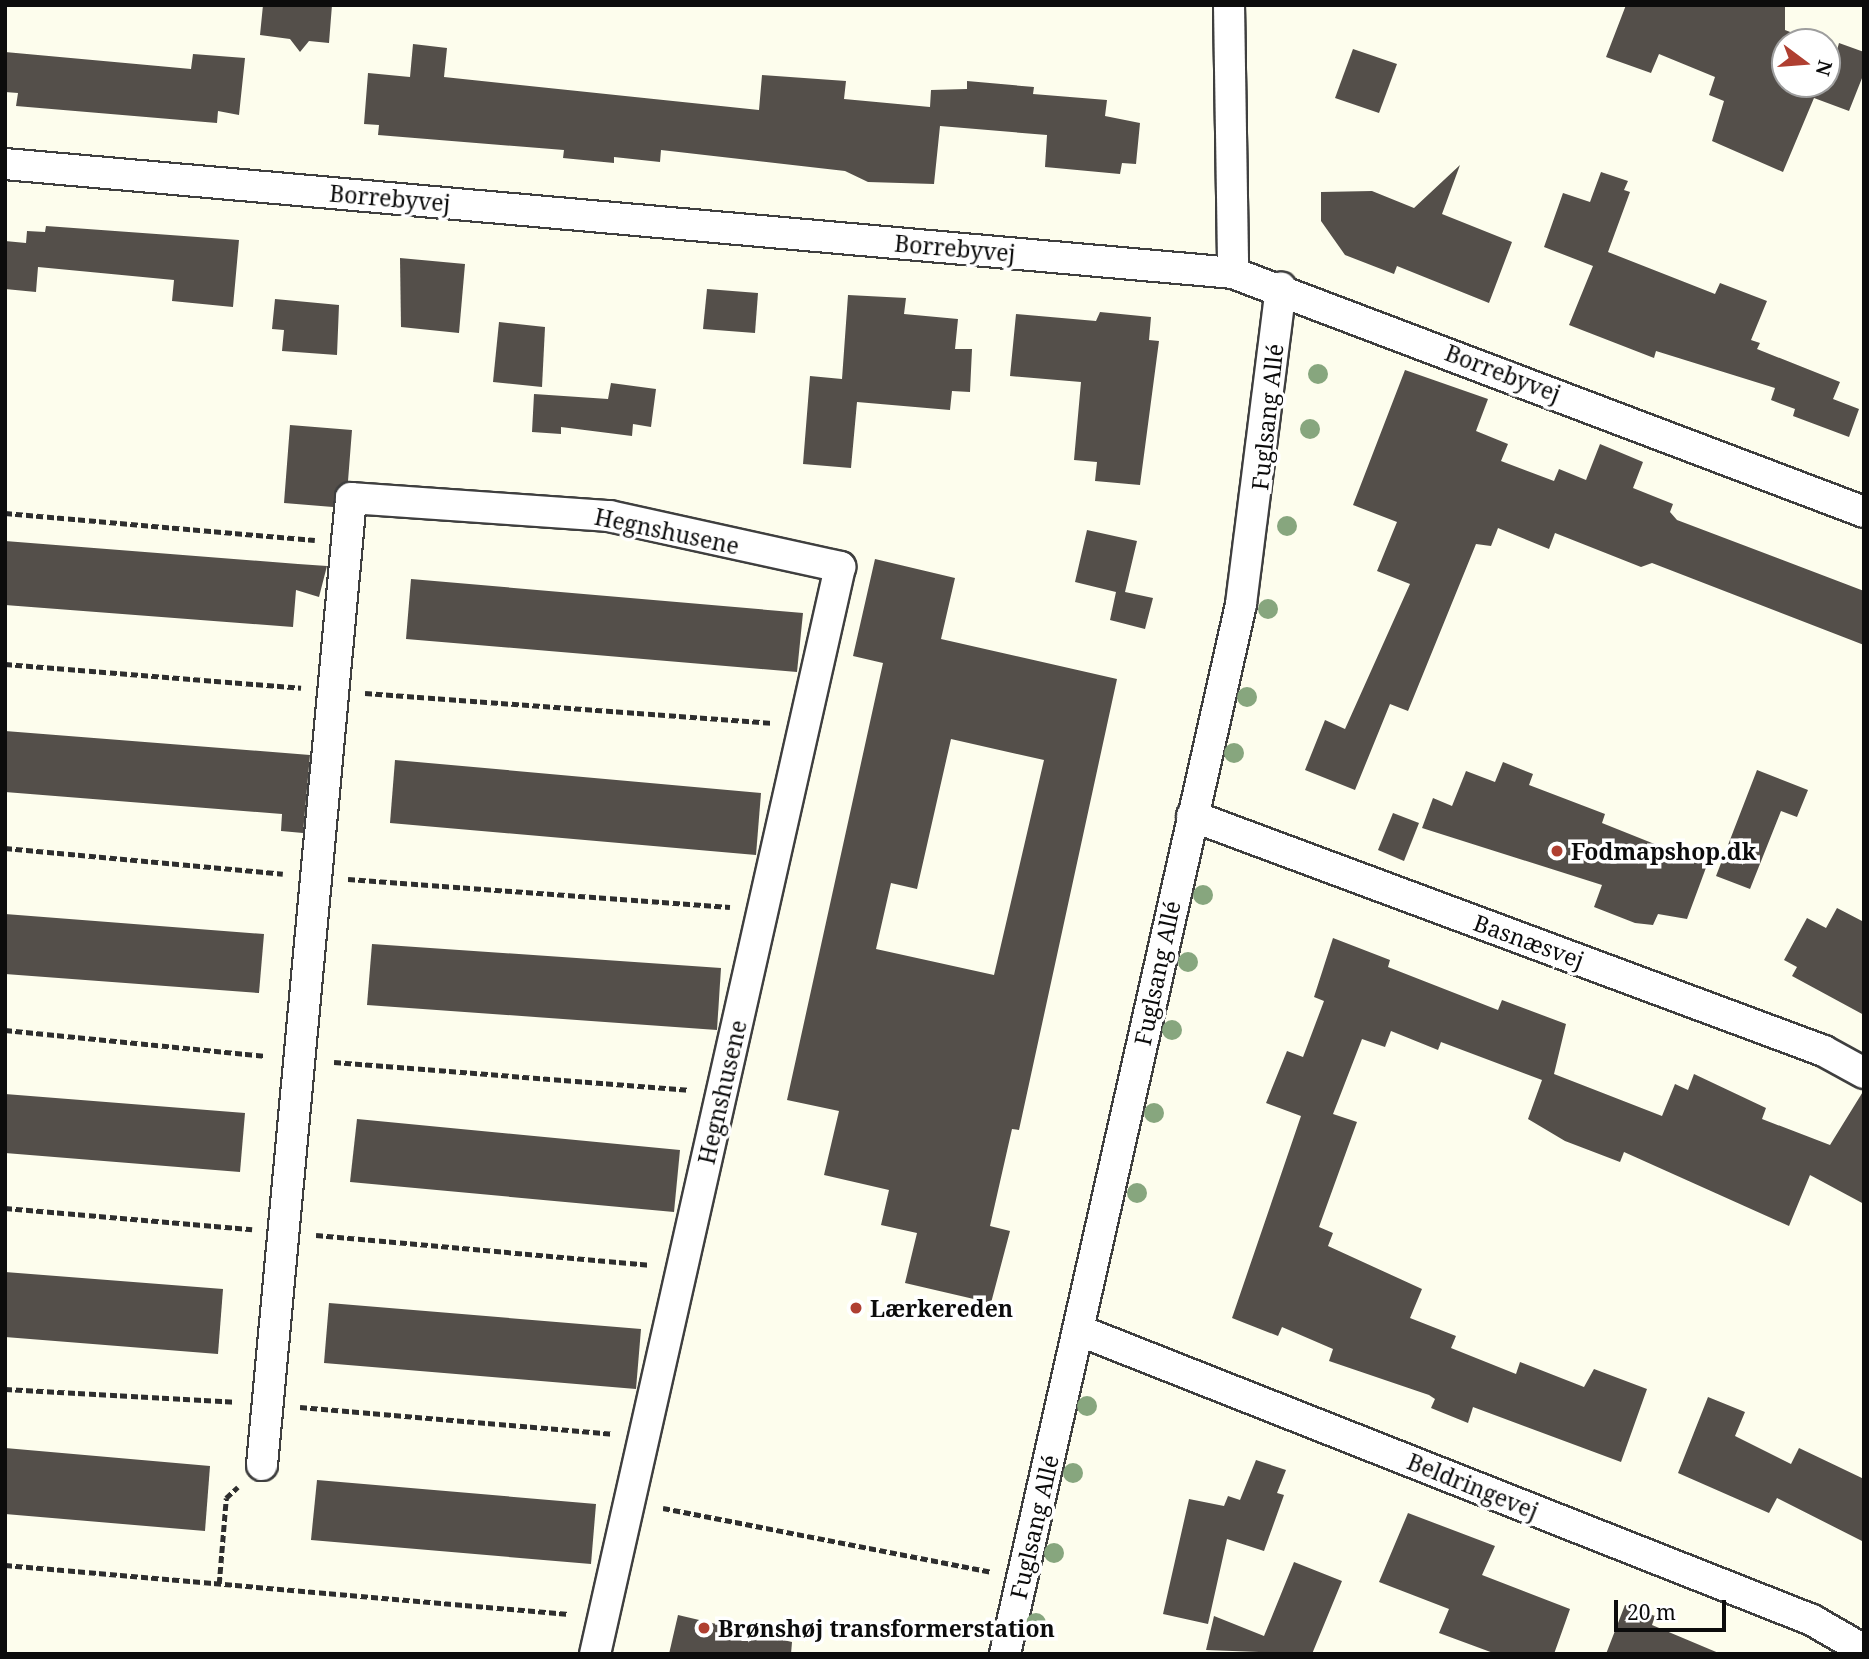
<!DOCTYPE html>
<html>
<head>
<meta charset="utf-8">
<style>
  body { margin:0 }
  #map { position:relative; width:1869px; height:1659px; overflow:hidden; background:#fdfded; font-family:"Noto Serif",serif }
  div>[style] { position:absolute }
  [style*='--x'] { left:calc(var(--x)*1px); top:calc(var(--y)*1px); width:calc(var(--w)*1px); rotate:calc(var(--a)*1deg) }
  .building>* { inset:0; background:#544f4a }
  .path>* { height:4.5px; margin-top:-2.25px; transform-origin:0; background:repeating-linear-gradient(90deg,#2e2e2e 0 7px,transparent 0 10.5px) }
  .roads { filter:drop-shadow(2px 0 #3f3f3f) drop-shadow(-2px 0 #3f3f3f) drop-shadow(0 2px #3f3f3f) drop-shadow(0 -2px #3f3f3f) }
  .street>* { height:30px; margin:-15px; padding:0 15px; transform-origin:15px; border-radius:15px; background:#fff }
  .trees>* { width:20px; height:20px; margin:-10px; border-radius:50%; background:#87a67e }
  .dots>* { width:19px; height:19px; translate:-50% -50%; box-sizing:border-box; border:4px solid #fff; border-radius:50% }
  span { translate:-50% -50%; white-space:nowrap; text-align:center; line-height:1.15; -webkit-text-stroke:7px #fff; paint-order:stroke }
  .street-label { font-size:23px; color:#0c0c0c }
  .poi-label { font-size:23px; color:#0c0c0c; font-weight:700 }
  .left { translate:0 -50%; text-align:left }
  .frame { position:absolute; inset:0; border:7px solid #0c0c0c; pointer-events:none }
  .north { position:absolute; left:1771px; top:28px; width:70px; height:70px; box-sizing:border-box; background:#fff; border:2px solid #9e9e9e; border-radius:50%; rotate:106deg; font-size:19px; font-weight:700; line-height:28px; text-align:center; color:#0c0c0c }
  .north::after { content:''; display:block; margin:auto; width:24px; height:32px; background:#af3f31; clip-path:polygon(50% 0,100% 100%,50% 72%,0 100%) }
  .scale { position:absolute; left:1614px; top:1600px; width:112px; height:32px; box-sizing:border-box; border:4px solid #0c0c0c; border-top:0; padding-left:9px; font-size:21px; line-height:24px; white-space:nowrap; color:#0c0c0c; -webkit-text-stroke:5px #fff; paint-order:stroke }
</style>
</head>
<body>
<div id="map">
  <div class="building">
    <div style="clip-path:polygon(263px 5px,332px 5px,329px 43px,309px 41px,300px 52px,290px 39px,260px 35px)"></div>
    <div style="clip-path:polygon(1626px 5px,1785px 5px,1785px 30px,1816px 42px,1785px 42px,1785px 84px,1827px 84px,1827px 46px,1837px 50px,1839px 43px,1864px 52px,1864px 73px,1849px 111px,1814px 98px,1783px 172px,1712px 141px,1724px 101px,1709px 95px,1715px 77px,1659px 54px,1651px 73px,1606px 57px)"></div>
    <div style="clip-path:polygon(413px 44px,447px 48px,444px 77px,759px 110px,762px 75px,846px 81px,844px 99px,930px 107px,931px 90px,967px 89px,967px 81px,1034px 87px,1033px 94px,1107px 100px,1105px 116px,1140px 123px,1136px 164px,1122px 163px,1120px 174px,1045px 167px,1047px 135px,940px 126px,934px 184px,868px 182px,845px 171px,661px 150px,660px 162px,614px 157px,614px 163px,563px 158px,564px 150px,378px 135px,379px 125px,364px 124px,368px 73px,410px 77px)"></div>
    <div style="clip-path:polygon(1353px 49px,1397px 64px,1379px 113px,1335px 98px)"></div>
    <div style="clip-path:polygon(5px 52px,191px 69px,193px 54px,245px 58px,239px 115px,218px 111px,217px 123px,16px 106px,18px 93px,5px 92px)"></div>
    <div style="clip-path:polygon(1460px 165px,1442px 214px,1512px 242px,1489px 303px,1397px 266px,1394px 274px,1345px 255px,1321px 221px,1321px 192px,1372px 191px,1414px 208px)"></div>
    <div style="clip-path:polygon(1601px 172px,1628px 181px,1624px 190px,1630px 192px,1608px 252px,1715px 294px,1720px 283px,1767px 301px,1751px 340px,1760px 343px,1757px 349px,1840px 382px,1833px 399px,1859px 409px,1849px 437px,1793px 416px,1795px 409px,1771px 400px,1775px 388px,1656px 351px,1654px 358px,1569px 325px,1593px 266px,1544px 247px,1563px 193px,1590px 202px)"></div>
    <div style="clip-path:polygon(46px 226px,239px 240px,233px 307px,172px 301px,174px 280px,38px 267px,36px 292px,5px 289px,5px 241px,26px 243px,27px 231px,45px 232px)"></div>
    <div style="clip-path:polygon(400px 258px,465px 264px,459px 333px,401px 327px)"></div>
    <div style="clip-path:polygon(707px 289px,758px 293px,755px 333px,703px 329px)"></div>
    <div style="clip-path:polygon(848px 295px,906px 298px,904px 314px,958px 319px,955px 349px,972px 349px,970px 392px,952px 391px,950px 410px,857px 402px,851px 468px,803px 464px,810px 376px,842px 379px)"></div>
    <div style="clip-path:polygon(275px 299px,339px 305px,337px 355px,282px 351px,284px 330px,272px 329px)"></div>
    <div style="clip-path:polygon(1100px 312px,1151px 317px,1149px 340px,1159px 341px,1140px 485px,1095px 481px,1097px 462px,1074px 460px,1081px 382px,1010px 376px,1016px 314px,1096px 321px)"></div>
    <div style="clip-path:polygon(499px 322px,545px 327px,542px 387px,493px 382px)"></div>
    <div style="clip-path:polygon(1405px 370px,1488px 399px,1476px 431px,1508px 444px,1501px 461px,1554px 481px,1559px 469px,1586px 480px,1600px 444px,1643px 462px,1633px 488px,1673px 504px,1670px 512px,1677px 520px,1864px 591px,1864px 645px,1652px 563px,1641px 567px,1555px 533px,1549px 549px,1498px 528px,1491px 546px,1476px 544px,1408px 711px,1390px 704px,1355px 790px,1305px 770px,1325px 720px,1345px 729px,1410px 584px,1377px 571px,1397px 522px,1353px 505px)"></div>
    <div style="clip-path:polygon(611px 383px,656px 389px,651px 427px,633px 424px,632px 436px,561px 427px,561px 434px,532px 432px,534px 394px,608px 399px)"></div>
    <div style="clip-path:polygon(290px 425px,352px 430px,348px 481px,336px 489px,333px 507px,284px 503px)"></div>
    <div style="clip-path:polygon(1087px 530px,1137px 541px,1125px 592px,1153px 598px,1145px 629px,1110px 620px,1116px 592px,1075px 582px)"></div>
    <div style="clip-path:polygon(5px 541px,298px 564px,327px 566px,319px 597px,296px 590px,293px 627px,5px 605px)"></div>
    <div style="clip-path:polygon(evenodd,875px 559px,955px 578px,941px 639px,1117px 679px,1019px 1130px,1012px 1129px,990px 1226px,1010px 1231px,991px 1303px,905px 1283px,917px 1233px,881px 1225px,889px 1190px,824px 1175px,839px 1111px,787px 1100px,883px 663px,853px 656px,875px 559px,951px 739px,1044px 760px,994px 975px,876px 949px,891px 883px,917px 889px,951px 739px)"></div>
    <div style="clip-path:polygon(411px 579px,803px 613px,797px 672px,406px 639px)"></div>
    <div style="clip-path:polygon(5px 731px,310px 755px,303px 833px,281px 831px,282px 814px,5px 792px)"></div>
    <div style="clip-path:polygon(395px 760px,761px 793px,756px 855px,390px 823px)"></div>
    <div style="clip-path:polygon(1503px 762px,1533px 774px,1529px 785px,1605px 814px,1602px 823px,1707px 865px,1687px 919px,1658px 914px,1653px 925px,1635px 923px,1594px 907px,1602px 885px,1422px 828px,1433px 798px,1452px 806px,1466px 771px,1495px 782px)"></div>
    <div style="clip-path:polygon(1757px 770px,1808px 790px,1797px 817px,1781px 811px,1750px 889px,1716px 876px)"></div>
    <div style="clip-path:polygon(1393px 813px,1419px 823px,1404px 861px,1378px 850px)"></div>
    <div style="clip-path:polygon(1837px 908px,1864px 922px,1864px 1015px,1792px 976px,1797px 967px,1784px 960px,1807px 918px,1826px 928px)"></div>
    <div style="clip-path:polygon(5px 914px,264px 934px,259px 993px,5px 974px)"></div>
    <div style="clip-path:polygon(1333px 938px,1390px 960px,1388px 967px,1498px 1010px,1502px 1000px,1566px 1024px,1554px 1074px,1662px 1116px,1675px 1084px,1688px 1090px,1694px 1074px,1766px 1108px,1762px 1119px,1830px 1145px,1864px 1090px,1864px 1204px,1810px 1175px,1789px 1226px,1624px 1152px,1620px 1162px,1565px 1141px,1528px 1119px,1542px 1080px,1441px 1042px,1438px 1050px,1391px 1031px,1385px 1047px,1362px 1039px,1333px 1114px,1357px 1122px,1319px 1227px,1333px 1233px,1328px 1246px,1422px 1289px,1410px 1318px,1456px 1336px,1451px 1348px,1516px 1374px,1520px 1362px,1584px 1387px,1594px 1369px,1647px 1389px,1621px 1462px,1473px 1407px,1468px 1423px,1431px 1408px,1435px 1399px,1429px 1395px,1329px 1361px,1333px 1349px,1282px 1327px,1278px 1336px,1232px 1318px,1301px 1116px,1266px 1103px,1287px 1051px,1303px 1057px,1324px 1001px,1314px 997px)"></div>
    <div style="clip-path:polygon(372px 944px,721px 968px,717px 1030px,367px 1005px)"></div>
    <div style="clip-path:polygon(5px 1094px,245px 1113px,240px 1172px,5px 1153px)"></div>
    <div style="clip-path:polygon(357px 1119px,680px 1150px,674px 1212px,350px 1182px)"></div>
    <div style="clip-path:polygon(5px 1272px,223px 1289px,218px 1354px,5px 1337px)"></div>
    <div style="clip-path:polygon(329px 1303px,641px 1329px,636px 1389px,324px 1363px)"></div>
    <div style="clip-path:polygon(1708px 1397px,1745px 1412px,1735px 1436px,1791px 1464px,1799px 1448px,1864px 1479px,1864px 1542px,1777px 1498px,1769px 1513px,1678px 1473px)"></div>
    <div style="clip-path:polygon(5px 1448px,210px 1466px,205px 1531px,5px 1514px)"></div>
    <div style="clip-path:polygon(1256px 1460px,1286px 1470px,1277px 1493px,1284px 1495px,1264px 1551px,1227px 1539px,1208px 1624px,1163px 1614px,1189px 1499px,1224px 1506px,1228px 1496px,1240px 1500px)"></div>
    <div style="clip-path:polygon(317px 1480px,596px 1504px,591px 1564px,311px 1540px)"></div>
    <div style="clip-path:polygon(1408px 1513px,1495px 1546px,1482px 1575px,1570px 1609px,1554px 1654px,1496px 1654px,1439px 1633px,1449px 1609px,1379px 1582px)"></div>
    <div style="clip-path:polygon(1294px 1562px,1342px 1581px,1312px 1654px,1206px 1650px,1214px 1616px,1264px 1636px)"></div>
    <div style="clip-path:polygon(1625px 1605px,1655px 1616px,1652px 1625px,1721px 1654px,1606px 1654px)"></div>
    <div style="clip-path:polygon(678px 1615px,792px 1642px,791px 1654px,669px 1654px)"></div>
  </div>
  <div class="path">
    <div style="--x:5;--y:513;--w:311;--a:5"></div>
    <div style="--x:5;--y:664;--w:297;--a:4.6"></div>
    <div style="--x:365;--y:693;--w:408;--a:4.2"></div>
    <div style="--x:5;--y:848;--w:279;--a:5.3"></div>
    <div style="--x:348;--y:879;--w:383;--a:4.2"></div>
    <div style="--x:5;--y:1030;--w:262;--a:5.7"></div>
    <div style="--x:334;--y:1062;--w:355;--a:4.5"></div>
    <div style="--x:5;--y:1208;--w:248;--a:4.9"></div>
    <div style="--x:316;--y:1235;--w:334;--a:5.1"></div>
    <div style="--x:5;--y:1389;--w:230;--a:3.2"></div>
    <div style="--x:300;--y:1407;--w:313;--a:4.9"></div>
    <div style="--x:663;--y:1508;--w:334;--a:11"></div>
    <div style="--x:5;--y:1565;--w:566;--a:4.97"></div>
    <div style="--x:219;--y:1584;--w:86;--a:-85.3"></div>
    <div style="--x:226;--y:1498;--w:16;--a:-43"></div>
  </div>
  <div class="roads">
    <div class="street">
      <div style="--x:1229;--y:5;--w:268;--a:89.1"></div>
      <div style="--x:5;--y:164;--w:1233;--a:5.07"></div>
      <div style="--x:1233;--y:273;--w:675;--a:20.74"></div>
      <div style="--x:1192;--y:816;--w:674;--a:20.4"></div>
      <div style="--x:1824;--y:1051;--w:46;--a:28.8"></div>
      <div style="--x:1078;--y:1330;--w:789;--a:21.56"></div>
      <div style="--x:1812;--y:1620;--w:60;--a:30"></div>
      <div style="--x:262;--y:1465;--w:971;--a:-84.74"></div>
      <div style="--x:351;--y:498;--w:259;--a:4"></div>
      <div style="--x:609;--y:516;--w:237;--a:12.4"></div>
      <div style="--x:840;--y:567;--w:1114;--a:102.7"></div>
      <div style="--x:1005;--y:1654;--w:1076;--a:-77.33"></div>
      <div style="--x:1241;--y:604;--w:319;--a:-82.8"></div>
    </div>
  </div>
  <div class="trees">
    <div style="left:1318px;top:374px"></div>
    <div style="left:1310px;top:429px"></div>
    <div style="left:1287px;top:526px"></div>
    <div style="left:1268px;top:609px"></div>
    <div style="left:1247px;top:697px"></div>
    <div style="left:1234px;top:753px"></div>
    <div style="left:1203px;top:895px"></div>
    <div style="left:1188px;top:962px"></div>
    <div style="left:1172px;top:1030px"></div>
    <div style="left:1154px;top:1113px"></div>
    <div style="left:1137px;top:1193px"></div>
    <div style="left:1087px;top:1406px"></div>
    <div style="left:1073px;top:1473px"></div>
    <div style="left:1054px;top:1553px"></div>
    <div style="left:1036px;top:1623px"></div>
  </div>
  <div class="dots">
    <div style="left:1557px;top:851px;background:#af3f31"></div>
    <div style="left:856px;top:1308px;background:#af3f31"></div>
    <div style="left:704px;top:1628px;background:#af3f31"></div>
  </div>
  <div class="street-label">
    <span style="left:390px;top:198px;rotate:5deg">Borrebyvej</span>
    <span style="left:955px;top:248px;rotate:5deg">Borrebyvej</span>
    <span style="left:1503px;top:373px;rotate:21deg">Borrebyvej</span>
    <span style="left:1267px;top:417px;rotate:-84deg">Fuglsang Allé</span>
    <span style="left:667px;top:531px;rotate:12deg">Hegnshusene</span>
    <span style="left:1529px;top:941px;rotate:20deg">Basnæsvej</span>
    <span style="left:1157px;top:973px;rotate:-78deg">Fuglsang Allé</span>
    <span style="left:722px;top:1092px;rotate:-77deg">Hegnshusene</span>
    <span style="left:1473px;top:1486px;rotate:22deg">Beldringevej</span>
    <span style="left:1034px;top:1527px;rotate:-77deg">Fuglsang Allé</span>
  </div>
  <div class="poi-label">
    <span class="left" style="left:1571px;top:851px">Fodmapshop.dk</span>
    <span class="left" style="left:870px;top:1308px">Lærkereden</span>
    <span class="left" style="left:718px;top:1628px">Brønshøj transformerstation</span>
  </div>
  <div class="frame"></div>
  <div class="north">N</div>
  <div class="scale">20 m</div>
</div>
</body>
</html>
